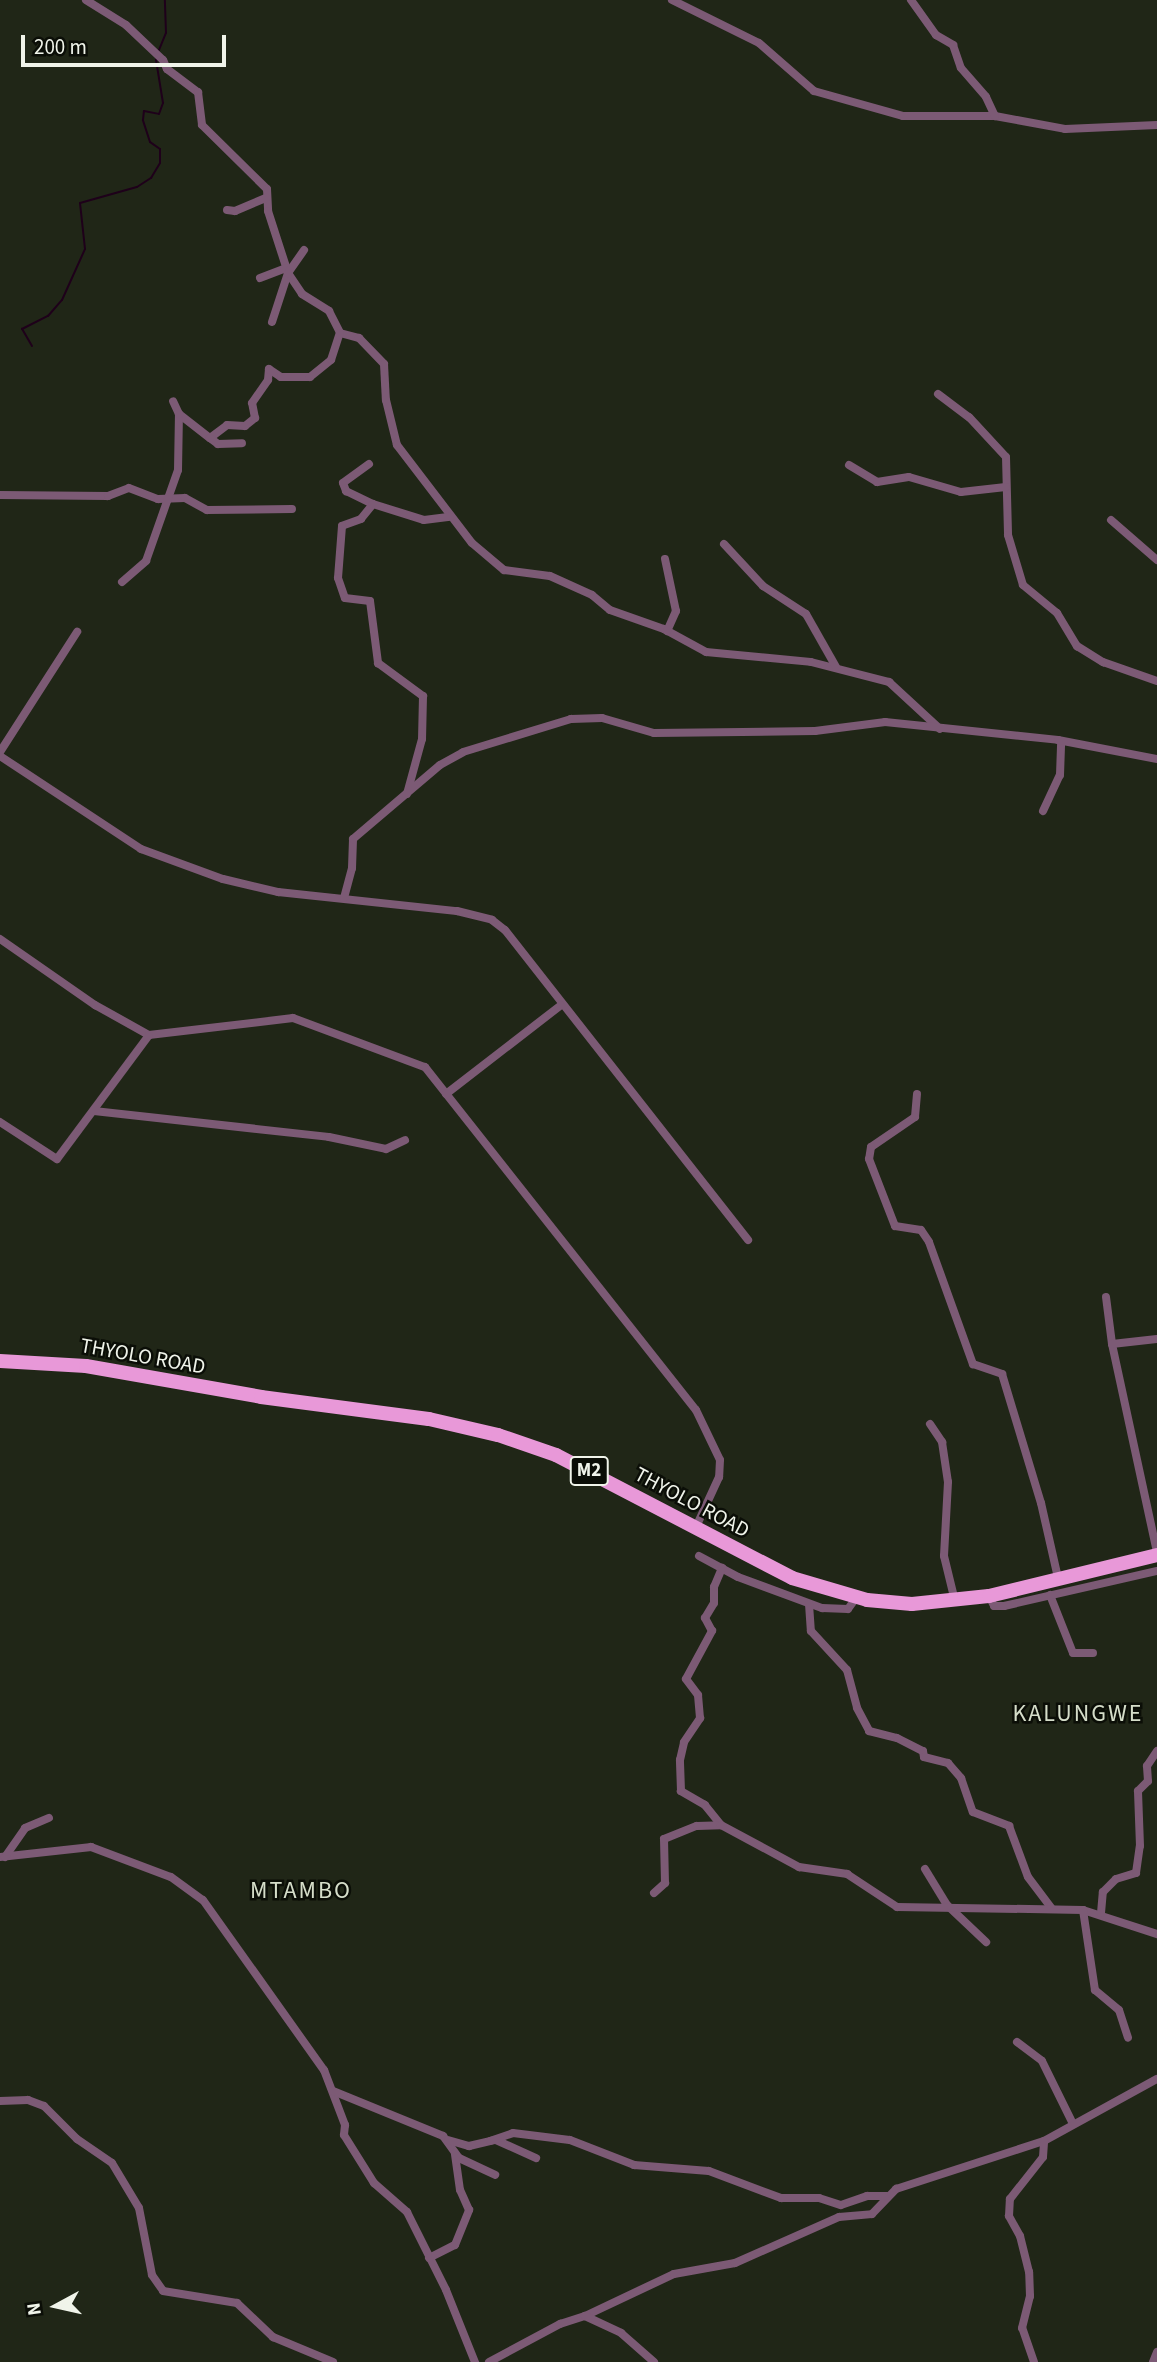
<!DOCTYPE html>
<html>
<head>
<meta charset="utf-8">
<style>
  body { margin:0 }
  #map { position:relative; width:1157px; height:2362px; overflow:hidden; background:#202617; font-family:"Source Sans 3",sans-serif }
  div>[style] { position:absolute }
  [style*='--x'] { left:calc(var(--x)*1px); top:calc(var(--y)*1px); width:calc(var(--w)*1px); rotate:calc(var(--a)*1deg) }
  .stream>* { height:2px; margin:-1px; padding:0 1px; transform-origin:1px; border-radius:1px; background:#1e001a }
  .minor>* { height:8px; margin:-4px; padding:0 4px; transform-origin:4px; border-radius:4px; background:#7c5a75 }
  .trunk>* { height:14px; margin:-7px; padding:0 7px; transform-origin:7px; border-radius:7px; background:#e898d8 }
  span { translate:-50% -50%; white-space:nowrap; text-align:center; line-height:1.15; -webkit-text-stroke:5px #0b0e07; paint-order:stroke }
  .shield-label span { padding:2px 5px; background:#0b0e07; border:2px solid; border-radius:5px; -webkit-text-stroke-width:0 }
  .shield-label { font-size:19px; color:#f0f4ea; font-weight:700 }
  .street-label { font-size:21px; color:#f0f4ea }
  .quarter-label { font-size:24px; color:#d5ddc9; letter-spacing:2px }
  .north { position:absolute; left:21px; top:2271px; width:70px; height:70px; -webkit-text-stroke:5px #0b0e07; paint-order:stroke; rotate:262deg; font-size:19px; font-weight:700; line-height:28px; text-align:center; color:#f0f4ea }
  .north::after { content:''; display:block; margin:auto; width:24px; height:32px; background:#f0f4ea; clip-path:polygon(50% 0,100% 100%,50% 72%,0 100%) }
  .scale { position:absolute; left:21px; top:35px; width:205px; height:32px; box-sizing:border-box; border:4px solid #f0f4ea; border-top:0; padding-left:9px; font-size:21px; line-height:24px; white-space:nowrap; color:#f0f4ea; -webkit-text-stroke:5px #0b0e07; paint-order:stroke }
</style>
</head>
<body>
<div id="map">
  <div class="stream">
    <div style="--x:159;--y:50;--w:18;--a:-68"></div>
    <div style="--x:166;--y:33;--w:33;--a:-92"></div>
    <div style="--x:32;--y:346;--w:20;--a:-120"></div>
    <div style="--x:22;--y:329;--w:29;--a:-27"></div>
    <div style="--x:48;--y:316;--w:21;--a:-49"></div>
    <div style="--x:62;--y:300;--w:56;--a:-65.7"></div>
    <div style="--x:85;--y:249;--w:46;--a:-96.2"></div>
    <div style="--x:80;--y:203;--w:59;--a:-15.7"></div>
    <div style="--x:137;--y:187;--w:17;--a:-33"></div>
    <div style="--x:151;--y:178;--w:17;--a:-59"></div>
    <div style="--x:160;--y:163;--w:14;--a:-90"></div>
    <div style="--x:160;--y:149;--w:12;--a:-145"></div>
    <div style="--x:150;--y:142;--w:23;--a:-108"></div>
    <div style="--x:143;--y:120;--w:9;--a:-84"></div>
    <div style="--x:144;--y:111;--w:15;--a:11"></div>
    <div style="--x:159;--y:114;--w:12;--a:-70"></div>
    <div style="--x:163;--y:103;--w:44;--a:-99.2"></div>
  </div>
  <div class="minor">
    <div style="--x:86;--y:0;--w:47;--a:32"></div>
    <div style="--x:126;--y:25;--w:51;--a:43.4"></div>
    <div style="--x:163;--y:60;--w:10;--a:66"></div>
    <div style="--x:167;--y:69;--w:39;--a:37"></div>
    <div style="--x:198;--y:92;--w:33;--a:83"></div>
    <div style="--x:202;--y:125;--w:91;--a:44.6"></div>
    <div style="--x:267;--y:189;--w:22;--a:87"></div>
    <div style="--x:268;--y:211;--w:65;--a:72.1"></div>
    <div style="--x:288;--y:273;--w:25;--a:56"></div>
    <div style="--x:302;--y:294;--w:32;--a:32"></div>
    <div style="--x:329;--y:311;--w:25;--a:63"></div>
    <div style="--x:340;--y:333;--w:20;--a:15"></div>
    <div style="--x:359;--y:338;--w:36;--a:46"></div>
    <div style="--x:384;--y:364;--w:36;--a:87"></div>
    <div style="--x:386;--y:400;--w:46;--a:76.3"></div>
    <div style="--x:397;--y:445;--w:123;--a:52.6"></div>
    <div style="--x:472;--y:543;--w:42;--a:40.2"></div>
    <div style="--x:504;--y:570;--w:46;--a:7.4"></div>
    <div style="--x:550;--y:576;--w:46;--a:24.3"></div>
    <div style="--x:592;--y:595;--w:23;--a:40"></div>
    <div style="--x:610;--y:610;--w:57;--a:19.4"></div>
    <div style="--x:664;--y:629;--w:48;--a:28.7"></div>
    <div style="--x:706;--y:652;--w:105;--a:5.4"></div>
    <div style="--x:811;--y:662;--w:81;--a:14.4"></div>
    <div style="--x:889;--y:682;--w:69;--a:42.7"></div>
    <div style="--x:672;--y:0;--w:97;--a:26.3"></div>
    <div style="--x:759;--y:43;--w:73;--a:41.1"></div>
    <div style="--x:814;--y:91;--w:92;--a:15.7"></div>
    <div style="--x:903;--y:116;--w:92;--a:0"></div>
    <div style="--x:995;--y:116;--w:71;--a:10.5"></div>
    <div style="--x:1065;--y:129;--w:92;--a:-2.5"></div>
    <div style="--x:911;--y:0;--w:43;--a:54.5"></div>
    <div style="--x:936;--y:35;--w:20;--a:30"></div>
    <div style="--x:953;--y:45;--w:24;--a:71"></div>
    <div style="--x:961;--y:68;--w:38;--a:49"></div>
    <div style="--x:986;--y:97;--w:21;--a:65"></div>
    <div style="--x:227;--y:210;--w:8;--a:7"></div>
    <div style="--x:235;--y:211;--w:34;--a:-23"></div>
    <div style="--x:260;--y:278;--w:28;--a:-21"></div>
    <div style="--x:272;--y:322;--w:52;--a:-71.9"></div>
    <div style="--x:288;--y:273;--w:28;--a:-55"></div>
    <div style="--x:938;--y:394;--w:39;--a:37"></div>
    <div style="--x:969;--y:417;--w:54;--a:47.2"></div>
    <div style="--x:1006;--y:457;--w:78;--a:88.5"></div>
    <div style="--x:1008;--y:535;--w:52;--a:73.3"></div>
    <div style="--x:1023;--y:585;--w:44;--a:39.5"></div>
    <div style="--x:1057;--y:613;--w:39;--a:59"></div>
    <div style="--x:1077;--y:646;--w:31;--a:32"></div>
    <div style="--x:1103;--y:662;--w:57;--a:19.4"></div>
    <div style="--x:179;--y:414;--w:39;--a:38"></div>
    <div style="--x:210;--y:438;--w:21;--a:-37"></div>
    <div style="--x:227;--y:425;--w:18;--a:3"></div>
    <div style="--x:245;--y:426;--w:13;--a:-39"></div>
    <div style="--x:255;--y:418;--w:15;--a:-101"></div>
    <div style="--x:252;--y:403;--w:28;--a:-55"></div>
    <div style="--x:268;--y:380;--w:11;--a:-85"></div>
    <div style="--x:269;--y:369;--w:14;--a:34"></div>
    <div style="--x:281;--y:377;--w:29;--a:0"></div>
    <div style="--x:310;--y:377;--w:27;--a:-39"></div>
    <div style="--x:331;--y:360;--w:28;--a:-72"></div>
    <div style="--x:210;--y:438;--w:10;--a:37"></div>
    <div style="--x:218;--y:444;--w:24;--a:-2"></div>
    <div style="--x:369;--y:464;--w:32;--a:144"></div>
    <div style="--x:343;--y:483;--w:9;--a:69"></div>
    <div style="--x:346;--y:491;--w:30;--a:26"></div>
    <div style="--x:373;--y:504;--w:19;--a:129"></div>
    <div style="--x:361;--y:519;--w:20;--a:160"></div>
    <div style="--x:342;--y:526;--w:52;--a:94.4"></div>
    <div style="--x:338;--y:578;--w:21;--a:71"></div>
    <div style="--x:345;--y:598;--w:25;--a:7"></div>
    <div style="--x:370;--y:601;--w:63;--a:82.6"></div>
    <div style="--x:378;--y:663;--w:56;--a:36.3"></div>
    <div style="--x:423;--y:696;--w:43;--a:91.3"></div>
    <div style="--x:422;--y:739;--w:57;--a:105.3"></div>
    <div style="--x:849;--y:465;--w:33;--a:31"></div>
    <div style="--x:877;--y:482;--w:32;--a:-9"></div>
    <div style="--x:909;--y:477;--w:54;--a:16.1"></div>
    <div style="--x:961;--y:492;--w:45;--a:-6.3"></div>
    <div style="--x:0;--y:495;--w:108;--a:0.5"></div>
    <div style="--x:108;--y:496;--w:22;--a:-21"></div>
    <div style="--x:129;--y:488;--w:31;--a:21"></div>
    <div style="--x:158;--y:499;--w:27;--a:-2"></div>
    <div style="--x:185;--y:498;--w:25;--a:29"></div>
    <div style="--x:207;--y:510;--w:85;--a:-0.7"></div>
    <div style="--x:373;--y:504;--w:53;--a:17.4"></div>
    <div style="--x:424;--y:520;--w:26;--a:-7"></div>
    <div style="--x:1111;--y:520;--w:61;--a:41"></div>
    <div style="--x:724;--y:544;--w:57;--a:47.1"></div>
    <div style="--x:763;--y:586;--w:51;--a:33.1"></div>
    <div style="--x:806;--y:614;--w:61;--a:60.5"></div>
    <div style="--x:665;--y:559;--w:53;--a:78.1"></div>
    <div style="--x:676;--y:611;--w:22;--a:114"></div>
    <div style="--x:122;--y:582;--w:32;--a:-41"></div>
    <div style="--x:146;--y:561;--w:96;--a:-70.6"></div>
    <div style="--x:178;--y:470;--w:56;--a:-89"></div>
    <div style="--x:179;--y:414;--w:14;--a:-115"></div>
    <div style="--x:0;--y:752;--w:143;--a:-57.3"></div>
    <div style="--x:0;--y:756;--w:169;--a:33.4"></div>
    <div style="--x:141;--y:849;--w:87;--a:20.1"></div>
    <div style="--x:223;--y:879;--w:57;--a:13.3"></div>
    <div style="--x:278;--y:892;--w:180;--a:6.1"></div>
    <div style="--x:457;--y:911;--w:36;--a:14"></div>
    <div style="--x:492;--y:920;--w:16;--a:38"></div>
    <div style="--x:505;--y:930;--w:394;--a:51.9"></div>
    <div style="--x:1043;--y:811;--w:40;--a:-65"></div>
    <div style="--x:1060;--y:775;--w:34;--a:-88"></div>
    <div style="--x:344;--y:898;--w:31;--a:-75"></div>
    <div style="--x:352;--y:868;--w:29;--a:-88"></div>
    <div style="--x:353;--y:839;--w:114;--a:-40.4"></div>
    <div style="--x:440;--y:765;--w:26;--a:-29"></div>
    <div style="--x:463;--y:752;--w:113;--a:-17"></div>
    <div style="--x:571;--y:719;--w:31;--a:-2"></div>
    <div style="--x:602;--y:718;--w:54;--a:16.1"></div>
    <div style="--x:654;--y:733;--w:161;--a:-0.7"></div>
    <div style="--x:815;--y:731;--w:71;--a:-7.3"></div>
    <div style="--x:885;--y:722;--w:174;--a:5.9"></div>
    <div style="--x:1058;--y:740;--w:101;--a:10.9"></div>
    <div style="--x:0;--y:939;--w:116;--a:34.8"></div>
    <div style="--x:95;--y:1005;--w:62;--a:29.1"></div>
    <div style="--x:149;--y:1035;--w:145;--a:-6.7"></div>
    <div style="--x:293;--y:1018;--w:141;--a:20.4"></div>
    <div style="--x:425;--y:1067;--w:437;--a:51.7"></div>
    <div style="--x:696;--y:1410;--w:55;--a:64.4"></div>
    <div style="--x:720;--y:1460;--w:17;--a:93"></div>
    <div style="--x:719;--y:1477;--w:55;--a:114.7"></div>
    <div style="--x:446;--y:1094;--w:145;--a:-37.7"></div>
    <div style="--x:917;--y:1094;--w:23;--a:95"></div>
    <div style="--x:915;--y:1117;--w:53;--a:145.7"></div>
    <div style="--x:871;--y:1147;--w:12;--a:99"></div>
    <div style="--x:869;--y:1159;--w:72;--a:68.8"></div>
    <div style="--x:895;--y:1226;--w:26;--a:9"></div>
    <div style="--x:921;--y:1230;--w:14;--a:56"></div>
    <div style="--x:929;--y:1242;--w:130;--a:70.2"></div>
    <div style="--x:973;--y:1364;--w:31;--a:19"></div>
    <div style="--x:1002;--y:1374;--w:135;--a:73.2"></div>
    <div style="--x:1041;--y:1503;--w:77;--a:77.2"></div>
    <div style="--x:94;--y:1111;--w:236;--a:6.3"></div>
    <div style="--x:329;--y:1137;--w:58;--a:11.9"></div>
    <div style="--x:386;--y:1149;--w:21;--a:-25"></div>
    <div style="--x:0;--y:1122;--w:68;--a:33"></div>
    <div style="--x:57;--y:1159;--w:154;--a:-53.4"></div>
    <div style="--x:1106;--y:1297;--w:47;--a:82.7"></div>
    <div style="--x:1112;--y:1344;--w:213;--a:77.8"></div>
    <div style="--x:1112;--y:1344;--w:45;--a:-6.3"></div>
    <div style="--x:930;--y:1424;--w:22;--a:56"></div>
    <div style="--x:942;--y:1442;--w:40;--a:81.5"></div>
    <div style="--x:948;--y:1482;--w:74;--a:93.1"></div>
    <div style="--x:944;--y:1556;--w:46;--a:76.3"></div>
    <div style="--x:699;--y:1556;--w:44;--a:28.3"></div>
    <div style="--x:738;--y:1577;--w:90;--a:20.3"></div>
    <div style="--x:822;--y:1608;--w:26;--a:2"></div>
    <div style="--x:848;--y:1609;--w:14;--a:-54"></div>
    <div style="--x:1050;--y:1595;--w:62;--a:68.4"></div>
    <div style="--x:1073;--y:1653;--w:20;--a:0"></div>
    <div style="--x:989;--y:1596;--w:11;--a:63"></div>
    <div style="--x:994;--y:1606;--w:10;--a:0"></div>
    <div style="--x:1004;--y:1606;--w:157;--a:-12.9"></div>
    <div style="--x:809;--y:1604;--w:27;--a:86"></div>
    <div style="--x:811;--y:1631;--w:53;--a:47.3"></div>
    <div style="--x:847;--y:1670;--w:39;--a:75"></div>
    <div style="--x:857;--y:1708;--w:26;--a:62"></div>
    <div style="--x:869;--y:1731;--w:29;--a:14"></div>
    <div style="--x:897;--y:1738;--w:29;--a:27"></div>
    <div style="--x:923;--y:1751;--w:6;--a:81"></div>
    <div style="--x:924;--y:1757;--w:25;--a:14"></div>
    <div style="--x:948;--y:1763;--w:20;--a:49"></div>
    <div style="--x:961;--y:1778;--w:36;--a:71"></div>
    <div style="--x:973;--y:1812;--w:39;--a:21"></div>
    <div style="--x:1009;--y:1826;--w:54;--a:69.6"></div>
    <div style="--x:1028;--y:1877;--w:39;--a:53"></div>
    <div style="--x:721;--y:1825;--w:26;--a:-129"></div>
    <div style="--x:705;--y:1805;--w:28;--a:-150"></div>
    <div style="--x:681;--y:1791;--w:31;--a:-92"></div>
    <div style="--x:680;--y:1760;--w:18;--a:-77"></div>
    <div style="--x:684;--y:1742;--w:29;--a:-56"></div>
    <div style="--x:700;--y:1718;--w:23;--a:-95"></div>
    <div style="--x:698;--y:1695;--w:20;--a:-127"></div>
    <div style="--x:686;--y:1679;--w:55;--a:-61.6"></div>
    <div style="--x:712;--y:1631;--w:15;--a:-118"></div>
    <div style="--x:705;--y:1618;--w:17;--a:-59"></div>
    <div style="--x:714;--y:1603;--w:16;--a:-90"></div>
    <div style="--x:714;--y:1587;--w:21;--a:-67"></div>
    <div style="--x:0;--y:1857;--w:92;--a:-6.3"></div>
    <div style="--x:91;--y:1847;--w:85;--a:20.6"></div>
    <div style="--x:171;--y:1877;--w:39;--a:36"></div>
    <div style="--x:203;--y:1900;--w:209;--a:54.6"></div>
    <div style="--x:324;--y:2070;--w:59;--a:69.1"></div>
    <div style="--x:345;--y:2125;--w:10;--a:96"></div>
    <div style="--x:344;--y:2135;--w:57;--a:58"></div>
    <div style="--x:374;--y:2183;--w:44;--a:41.3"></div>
    <div style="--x:407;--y:2212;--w:87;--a:63.4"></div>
    <div style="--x:446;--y:2290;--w:78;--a:68.1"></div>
    <div style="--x:5;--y:1857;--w:35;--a:-55"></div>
    <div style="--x:25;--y:1828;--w:26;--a:-23"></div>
    <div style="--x:925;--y:1869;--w:42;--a:58.6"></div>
    <div style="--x:947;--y:1905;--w:54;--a:43.5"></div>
    <div style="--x:654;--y:1893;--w:15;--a:-42"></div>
    <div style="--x:665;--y:1883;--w:44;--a:-91.3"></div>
    <div style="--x:664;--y:1839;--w:35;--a:-22"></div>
    <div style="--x:697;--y:1826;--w:24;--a:-2"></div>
    <div style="--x:721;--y:1825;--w:89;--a:28.3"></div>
    <div style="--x:799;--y:1867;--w:49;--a:8.3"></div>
    <div style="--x:847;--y:1874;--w:60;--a:33.4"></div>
    <div style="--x:897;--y:1907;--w:186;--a:0.9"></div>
    <div style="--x:1083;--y:1910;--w:78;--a:18"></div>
    <div style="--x:1083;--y:1910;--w:81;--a:81.5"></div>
    <div style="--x:1095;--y:1990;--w:31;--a:40"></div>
    <div style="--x:1119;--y:2010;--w:29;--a:72"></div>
    <div style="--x:1101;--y:1913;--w:21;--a:-85"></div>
    <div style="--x:1103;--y:1892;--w:18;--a:-45"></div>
    <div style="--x:1116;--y:1879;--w:21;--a:-17"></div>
    <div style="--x:1136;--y:1873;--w:27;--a:-82"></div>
    <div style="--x:1140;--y:1846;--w:55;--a:-92.1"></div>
    <div style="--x:1138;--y:1791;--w:14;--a:-45"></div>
    <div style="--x:1148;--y:1781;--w:15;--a:-94"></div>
    <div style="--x:1147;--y:1766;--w:18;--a:-56"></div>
    <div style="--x:1017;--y:2042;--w:31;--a:37"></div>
    <div style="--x:1042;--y:2061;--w:70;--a:63.8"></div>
    <div style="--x:333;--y:2091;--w:119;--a:22.2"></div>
    <div style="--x:443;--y:2136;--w:27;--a:54"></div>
    <div style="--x:459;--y:2158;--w:40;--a:25"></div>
    <div style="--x:0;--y:2101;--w:28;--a:-2"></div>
    <div style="--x:28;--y:2100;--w:17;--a:21"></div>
    <div style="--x:44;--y:2106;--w:47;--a:45"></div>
    <div style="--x:77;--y:2139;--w:42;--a:34.4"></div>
    <div style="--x:112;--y:2163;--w:52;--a:59"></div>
    <div style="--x:139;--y:2208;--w:68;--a:79"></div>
    <div style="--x:152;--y:2275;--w:19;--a:55"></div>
    <div style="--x:163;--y:2291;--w:75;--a:9.2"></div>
    <div style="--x:237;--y:2303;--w:50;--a:43.4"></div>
    <div style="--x:273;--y:2337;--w:65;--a:22.6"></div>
    <div style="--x:448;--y:2140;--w:22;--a:16"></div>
    <div style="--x:469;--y:2146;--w:28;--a:-13"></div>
    <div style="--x:496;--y:2140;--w:44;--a:24.2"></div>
    <div style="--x:490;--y:2141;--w:24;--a:-19"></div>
    <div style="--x:513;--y:2133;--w:57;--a:7"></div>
    <div style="--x:570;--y:2140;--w:69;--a:21.3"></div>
    <div style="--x:634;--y:2165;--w:75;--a:4.6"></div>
    <div style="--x:709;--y:2171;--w:77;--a:20.6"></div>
    <div style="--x:781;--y:2198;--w:38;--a:0"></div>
    <div style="--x:819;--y:2198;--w:23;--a:18"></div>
    <div style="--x:841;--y:2205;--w:28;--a:-19"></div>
    <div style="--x:867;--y:2196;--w:20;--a:0"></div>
    <div style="--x:429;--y:2258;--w:29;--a:-27"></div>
    <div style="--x:455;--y:2245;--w:38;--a:-68"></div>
    <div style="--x:469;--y:2210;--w:22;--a:-114"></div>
    <div style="--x:460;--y:2190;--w:37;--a:-98"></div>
    <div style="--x:585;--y:2316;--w:98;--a:-25.3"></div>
    <div style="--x:674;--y:2274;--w:62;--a:-10.2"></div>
    <div style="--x:735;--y:2263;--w:114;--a:-23.9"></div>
    <div style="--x:839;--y:2217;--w:33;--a:-5"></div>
    <div style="--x:872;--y:2214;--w:35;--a:-46"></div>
    <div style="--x:896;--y:2189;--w:156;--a:-18"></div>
    <div style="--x:1044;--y:2141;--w:129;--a:-28.8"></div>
    <div style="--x:489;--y:2362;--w:81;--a:-28.2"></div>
    <div style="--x:560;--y:2324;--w:26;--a:-18"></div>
    <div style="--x:585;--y:2316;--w:40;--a:25"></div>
    <div style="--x:621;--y:2333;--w:44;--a:41.3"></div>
    <div style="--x:1034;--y:2362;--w:36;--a:-109"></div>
    <div style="--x:1022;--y:2328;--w:33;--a:-76"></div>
    <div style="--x:1030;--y:2296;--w:24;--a:-92"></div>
    <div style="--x:1029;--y:2272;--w:37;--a:-104"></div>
    <div style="--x:1020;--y:2236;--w:23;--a:-119"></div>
    <div style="--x:1009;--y:2216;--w:17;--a:-87"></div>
    <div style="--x:1010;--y:2199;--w:53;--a:-51.8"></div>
    <div style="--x:1043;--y:2157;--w:16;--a:-86"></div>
    <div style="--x:1153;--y:2362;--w:11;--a:-68"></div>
  </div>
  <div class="trunk">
    <div style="--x:0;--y:1361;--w:86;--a:3.3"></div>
    <div style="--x:86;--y:1366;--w:178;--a:10"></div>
    <div style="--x:261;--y:1397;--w:169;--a:7.5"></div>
    <div style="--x:429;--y:1419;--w:71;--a:13.1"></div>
    <div style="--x:498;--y:1435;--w:61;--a:19"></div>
    <div style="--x:556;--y:1455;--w:266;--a:27.5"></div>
    <div style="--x:792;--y:1578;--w:78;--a:16.3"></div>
    <div style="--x:867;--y:1600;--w:45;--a:5.1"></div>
    <div style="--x:912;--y:1604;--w:77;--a:-5.9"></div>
    <div style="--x:989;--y:1596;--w:173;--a:-13.7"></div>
  </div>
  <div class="shield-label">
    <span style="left:589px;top:1471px">M2</span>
  </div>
  <div class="street-label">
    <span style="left:143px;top:1356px;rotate:10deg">THYOLO ROAD</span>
    <span style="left:692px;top:1502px;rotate:28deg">THYOLO ROAD</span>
  </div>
  <div class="quarter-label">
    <span style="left:1078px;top:1714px">KALUNGWE</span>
    <span style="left:301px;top:1891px">MTAMBO</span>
  </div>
  <div class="north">N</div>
  <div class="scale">200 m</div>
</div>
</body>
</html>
